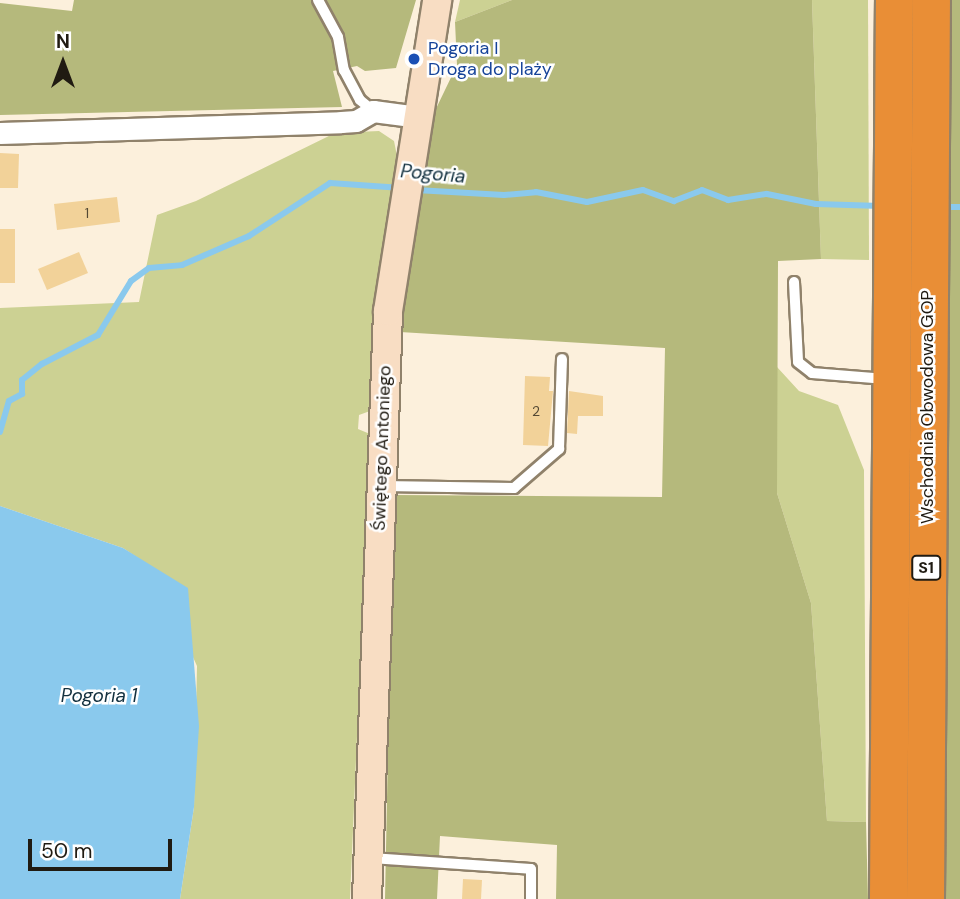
<!DOCTYPE html>
<html>
<head>
<meta charset="utf-8">
<style>
  body { margin:0 }
  #map { position:relative; width:960px; height:899px; overflow:hidden; background:#fcf0dc; font-family:"DM Sans",sans-serif }
  div>[style] { position:absolute }
  [style*='--x'] { left:calc(var(--x)*1px); top:calc(var(--y)*1px); width:calc(var(--w)*1px); rotate:calc(var(--a)*1deg) }
  .green>* { inset:0; background:#ccd193 }
  .forest>* { inset:0; background:#b5b97c }
  .water>* { inset:0; background:#8ac9ed }
  .stream>* { height:6px; margin:-3px; padding:0 3px; transform-origin:3px; border-radius:3px; background:#8ac9ed }
  .building>* { inset:0; background:#f2d299 }
  .roads { filter:drop-shadow(2px 0 #90826b) drop-shadow(-2px 0 #90826b) drop-shadow(0 2px #90826b) drop-shadow(0 -2px #90826b) }
  .lane>* { height:10px; margin:-5px; padding:0 5px; transform-origin:5px; border-radius:5px; background:#fff }
  .street>* { height:21px; margin:-10.5px; padding:0 10.5px; transform-origin:10.5px; border-radius:10.5px; background:#fff }
  .secondary>* { height:28px; margin:-14px; padding:0 14px; transform-origin:14px; border-radius:14px; background:#f8ddc3 }
  .highway>* { height:37px; margin:-18.5px; padding:0 18.5px; transform-origin:18.5px; border-radius:18.5px; background:#e98e36 }
  .dots>* { width:19px; height:19px; translate:-50% -50%; box-sizing:border-box; border:4px solid #fff; border-radius:50% }
  span { translate:-50% -50%; white-space:nowrap; text-align:center; line-height:1.15; -webkit-text-stroke:5px #fff; paint-order:stroke }
  .number-label { font-size:14px; color:#544934 }
  .number-label span { -webkit-text-stroke-width:0 }
  .shield-label span { padding:2px 5px; background:#fff; border:2px solid; border-radius:5px; -webkit-text-stroke-width:0 }
  .shield-label { font-size:16px; color:#201b12; font-weight:700 }
  .transit-label { font-size:18px; color:#164399 }
  .left { translate:0 -50%; text-align:left }
  .street-label { font-size:18px; color:#201b12 }
  .water-label { font-size:19px; color:#12303f; font-style:italic }
  .north { position:absolute; left:28px; top:28px; width:70px; height:70px; -webkit-text-stroke:5px #fff; paint-order:stroke; rotate:0deg; font-size:19px; font-weight:700; line-height:28px; text-align:center; color:#201b12 }
  .north::after { content:''; display:block; margin:auto; width:24px; height:32px; background:#201b12; clip-path:polygon(50% 0,100% 100%,50% 72%,0 100%) }
  .scale { position:absolute; left:28px; top:839px; width:144px; height:32px; box-sizing:border-box; border:4px solid #201b12; border-top:0; padding-left:9px; font-size:21px; line-height:24px; white-space:nowrap; color:#201b12; -webkit-text-stroke:5px #fff; paint-order:stroke }
</style>
</head>
<body>
<div id="map">
  <div class="green">
    <div style="clip-path:polygon(460px 0,512px 0,455px 22px)"></div>
    <div style="clip-path:polygon(812px 0,868px 0,869px 260px,821px 259px)"></div>
    <div style="clip-path:polygon(379px 131px,394px 141px,399px 166px,377px 292px,370px 411px,359px 415px,358px 429px,370px 434px,350px 899px,180px 899px,194px 807px,197px 666px,153px 568px,123px 548px,0 506px,0 308px,139px 302px,157px 215px,196px 201px,335px 133px)"></div>
    <div style="clip-path:polygon(777px 367px,799px 391px,838px 405px,864px 470px,866px 822px,827px 821px,811px 603px,777px 493px)"></div>
  </div>
  <div class="forest">
    <div style="clip-path:polygon(74px 0,416px 0,396px 68px,365px 71px,357px 66px,333px 71px,342px 107px,0 115px,0 3px,72px 11px)"></div>
    <div style="clip-path:polygon(512px 0,812px 0,821px 259px,778px 261px,777px 493px,811px 603px,827px 821px,866px 822px,868px 899px,556px 899px,557px 845px,440px 836px,437px 899px,385px 899px,393px 495px,662px 497px,665px 348px,400px 332px,432px 117px,457px 65px,455px 22px)"></div>
    <div style="clip-path:polygon(946px 0,960px 0,960px 899px,943px 899px)"></div>
  </div>
  <div class="water">
    <div style="clip-path:polygon(0 506px,123px 548px,188px 588px,199px 726px,194px 807px,180px 899px,0 899px)"></div>
  </div>
  <div class="stream">
    <div style="--x:416;--y:190;--w:88;--a:3.3"></div>
    <div style="--x:504;--y:195;--w:32;--a:-5"></div>
    <div style="--x:536;--y:192;--w:52;--a:11.1"></div>
    <div style="--x:587;--y:202;--w:57;--a:-12.1"></div>
    <div style="--x:643;--y:190;--w:33;--a:20"></div>
    <div style="--x:674;--y:201;--w:30;--a:-21"></div>
    <div style="--x:702;--y:190;--w:28;--a:21"></div>
    <div style="--x:728;--y:200;--w:39;--a:-9"></div>
    <div style="--x:767;--y:194;--w:50;--a:11.5"></div>
    <div style="--x:816;--y:204;--w:65;--a:1.8"></div>
    <div style="--x:941;--y:207;--w:19;--a:0"></div>
    <div style="--x:0;--y:432;--w:32;--a:-74"></div>
    <div style="--x:9;--y:401;--w:15;--a:-28"></div>
    <div style="--x:22;--y:394;--w:14;--a:-90"></div>
    <div style="--x:22;--y:380;--w:26;--a:-39"></div>
    <div style="--x:42;--y:364;--w:63;--a:-27.4"></div>
    <div style="--x:98;--y:335;--w:63;--a:-58.6"></div>
    <div style="--x:131;--y:281;--w:22;--a:-36"></div>
    <div style="--x:149;--y:268;--w:33;--a:-5"></div>
    <div style="--x:182;--y:265;--w:73;--a:-23.4"></div>
    <div style="--x:249;--y:236;--w:97;--a:-33.2"></div>
    <div style="--x:330;--y:183;--w:72;--a:4"></div>
  </div>
  <div class="building">
    <div style="clip-path:polygon(0 153px,19px 154px,18px 188px,0 188px)"></div>
    <div style="clip-path:polygon(117px 197px,120px 222px,57px 230px,54px 204px)"></div>
    <div style="clip-path:polygon(0 229px,15px 229px,15px 283px,0 283px)"></div>
    <div style="clip-path:polygon(79px 252px,88px 273px,47px 290px,38px 269px)"></div>
    <div style="clip-path:polygon(525px 376px,550px 377px,549px 391px,553px 391px,548px 446px,523px 445px)"></div>
    <div style="clip-path:polygon(569px 391px,603px 396px,603px 416px,578px 416px,577px 434px,567px 433px)"></div>
    <div style="clip-path:polygon(463px 879px,482px 880px,481px 899px,462px 899px)"></div>
  </div>
  <div class="roads">
    <div class="lane">
      <div style="--x:318;--y:0;--w:42;--a:61.6"></div>
      <div style="--x:338;--y:37;--w:34;--a:80"></div>
      <div style="--x:344;--y:70;--w:34;--a:62"></div>
      <div style="--x:360;--y:100;--w:17;--a:40"></div>
      <div style="--x:794;--y:282;--w:80;--a:87.1"></div>
      <div style="--x:798;--y:362;--w:18;--a:38"></div>
      <div style="--x:812;--y:373;--w:74;--a:4.6"></div>
      <div style="--x:383;--y:486;--w:131;--a:0.9"></div>
      <div style="--x:514;--y:488;--w:60;--a:-40.9"></div>
      <div style="--x:559;--y:449;--w:90;--a:-88.1"></div>
      <div style="--x:371;--y:858;--w:160;--a:3.9"></div>
      <div style="--x:531;--y:869;--w:30;--a:90"></div>
    </div>
    <div class="street">
      <div style="--x:0;--y:133;--w:341;--a:-1.8"></div>
      <div style="--x:341;--y:122;--w:15;--a:-4"></div>
      <div style="--x:356;--y:121;--w:20;--a:-30"></div>
      <div style="--x:373;--y:111;--w:45;--a:7.6"></div>
    </div>
    <div class="secondary">
      <div style="--x:367;--y:899;--w:588;--a:-87.95"></div>
      <div style="--x:388;--y:311;--w:315;--a:-81"></div>
    </div>
    <div class="highway">
      <div style="--x:888;--y:899;--w:899;--a:-89.62"></div>
      <div style="--x:925;--y:899;--w:899;--a:-89.62"></div>
    </div>
  </div>
  <div class="dots">
    <div style="left:414px;top:59px;background:#1a4fb4"></div>
  </div>
  <div class="number-label">
    <span style="left:87px;top:213px">1</span>
    <span style="left:536px;top:411px">2</span>
  </div>
  <div class="shield-label">
    <span style="left:926px;top:568px">S1</span>
  </div>
  <div class="transit-label">
    <span class="left" style="left:428px;top:59px">Pogoria I<br>Droga do plaży</span>
  </div>
  <div class="street-label">
    <span style="left:927px;top:407px;rotate:-90deg">Wschodnia Obwodowa GOP</span>
    <span style="left:382px;top:448px;rotate:-88deg">Świętego Antoniego</span>
  </div>
  <div class="water-label">
    <span style="left:433px;top:174px;rotate:5deg">Pogoria</span>
    <span style="left:99px;top:696px">Pogoria 1</span>
  </div>
  <div class="north">N</div>
  <div class="scale">50 m</div>
</div>
</body>
</html>
